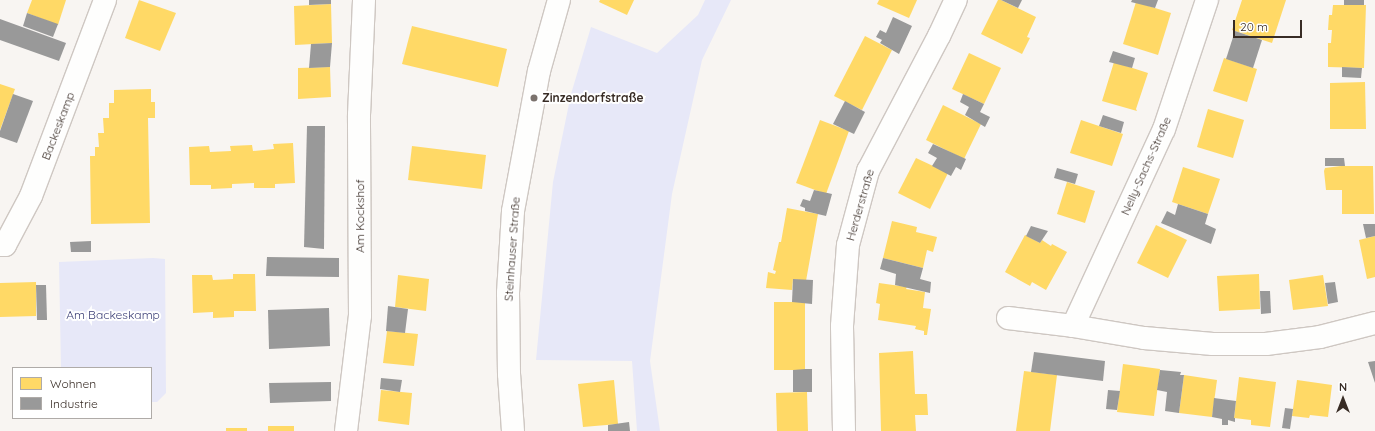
<!DOCTYPE html>
<html>
<head>
<meta charset="utf-8">
<style>
  body { margin:0 }
  #map { position:relative; width:1375px; height:431px; overflow:hidden; background:#f8f5f2; font-family:Quicksand,sans-serif }
  div>[style] { position:absolute }
  [style*='--x'] { left:calc(var(--x)*1px); top:calc(var(--y)*1px); width:calc(var(--w)*1px); rotate:calc(var(--a)*1deg) }
  .green>* { inset:0; background:#e7e8f8 }
  .homes>* { inset:0; background:#ffd966 }
  .industry>* { inset:0; background:#999 }
  .roads { filter:drop-shadow(1px 0 #cec7c2) drop-shadow(-1px 0 #cec7c2) drop-shadow(0 1px #cec7c2) drop-shadow(0 -1px #cec7c2) }
  .street>* { height:22px; margin:-11px; padding:0 11px; transform-origin:11px; border-radius:11px; background:#fefefd }
  .dots>* { width:11px; height:11px; translate:-50% -50%; box-sizing:border-box; border:2px solid #fff; border-radius:50% }
  span { translate:-50% -50%; white-space:nowrap; text-align:center; line-height:1.15; -webkit-text-stroke:4px #fff; paint-order:stroke }
  .poi-label { font-size:12px; color:#382c25; font-weight:700 }
  .left { translate:0 -50%; text-align:left }
  .street-label { font-size:12px; color:#382c25 }
  .park-label { font-size:12px; color:#3b3e76 }
  .legend { position:absolute; left:12px; top:367px; width:140px; height:52px; box-sizing:border-box; background:#fff; border:1px solid #afaba8; margin:0; padding:5px 7px; list-style:none; font-size:12px; color:#382c25 }
  .legend li { display:flex; align-items:center; gap:8px; height:20px }
  .legend b { width:20px; border:1px solid #afaba8 }
  .north { position:absolute; left:1323px; top:379px; width:40px; height:40px; -webkit-text-stroke:3px #fff; paint-order:stroke; rotate:0deg; font-size:11px; font-weight:700; line-height:16px; text-align:center; color:#382c25 }
  .north::after { content:''; display:block; margin:auto; width:14px; height:18px; background:#382c25; clip-path:polygon(50% 0,100% 100%,50% 72%,0 100%) }
  .scale { position:absolute; left:1233px; top:20px; width:69px; height:18px; box-sizing:border-box; border:2px solid #382c25; border-top:0; padding-left:5px; font-size:12px; line-height:14px; white-space:nowrap; color:#382c25; -webkit-text-stroke:3px #fff; paint-order:stroke }
</style>
</head>
<body>
<div id="map">
  <div class="green">
    <div style="clip-path:polygon(705px 0,731px 0,702px 60px,672px 194px,650px 361px,660px 431px,637px 431px,632px 361px,536px 360px,553px 182px,571px 94px,591px 27px,657px 53px,698px 15px)"></div>
    <div style="clip-path:polygon(153px 258px,165px 259px,166px 393px,157px 402px,151px 402px,151px 368px,61px 368px,59px 262px)"></div>
  </div>
  <div class="homes">
    <div style="clip-path:polygon(32px 0,66px 0,58px 25px,27px 13px)"></div>
    <div style="clip-path:polygon(139px 0,176px 13px,160px 51px,125px 38px)"></div>
    <div style="clip-path:polygon(600px 0,634px 0,627px 15px,599px 2px)"></div>
    <div style="clip-path:polygon(879px 0,917px 0,909px 18px,877px 4px)"></div>
    <div style="clip-path:polygon(998px 0,1001px 0,1036px 17px,1027px 37px,1030px 38px,1022px 54px,981px 34px)"></div>
    <div style="clip-path:polygon(1242px 0,1286px 0,1272px 43px,1232px 30px)"></div>
    <div style="clip-path:polygon(1136px 2px,1171px 13px,1158px 55px,1123px 44px)"></div>
    <div style="clip-path:polygon(331px 4px,332px 43px,295px 45px,294px 6px)"></div>
    <div style="clip-path:polygon(1333px 5px,1366px 5px,1364px 68px,1328px 67px,1328px 43px,1331px 43px,1332px 30px,1328px 30px,1329px 15px,1332px 15px)"></div>
    <div style="clip-path:polygon(412px 26px,507px 49px,498px 87px,402px 64px)"></div>
    <div style="clip-path:polygon(865px 36px,892px 50px,862px 110px,834px 96px)"></div>
    <div style="clip-path:polygon(969px 53px,1001px 68px,984px 104px,952px 89px)"></div>
    <div style="clip-path:polygon(1224px 58px,1257px 69px,1247px 102px,1213px 91px)"></div>
    <div style="clip-path:polygon(1114px 62px,1148px 73px,1136px 109px,1137px 111px,1102px 101px)"></div>
    <div style="clip-path:polygon(330px 67px,331px 97px,298px 99px,298px 68px)"></div>
    <div style="clip-path:polygon(1365px 82px,1366px 129px,1330px 129px,1330px 83px)"></div>
    <div style="clip-path:polygon(0 84px,15px 89px,0 130px)"></div>
    <div style="clip-path:polygon(151px 89px,151px 102px,155px 102px,155px 118px,148px 118px,150px 223px,91px 224px,90px 156px,95px 156px,95px 147px,99px 147px,98px 133px,104px 133px,103px 118px,109px 118px,109px 103px,114px 103px,114px 90px)"></div>
    <div style="clip-path:polygon(943px 105px,981px 124px,964px 159px,926px 140px)"></div>
    <div style="clip-path:polygon(1208px 109px,1244px 120px,1233px 158px,1197px 147px)"></div>
    <div style="clip-path:polygon(820px 120px,849px 131px,826px 194px,796px 183px)"></div>
    <div style="clip-path:polygon(1081px 120px,1123px 134px,1112px 166px,1070px 153px)"></div>
    <div style="clip-path:polygon(293px 143px,295px 183px,275px 184px,275px 188px,254px 188px,254px 183px,232px 184px,232px 188px,211px 189px,211px 185px,190px 185px,189px 147px,209px 146px,210px 152px,231px 151px,230px 146px,252px 145px,253px 151px,274px 149px,273px 144px)"></div>
    <div style="clip-path:polygon(412px 146px,486px 155px,482px 189px,408px 180px)"></div>
    <div style="clip-path:polygon(916px 158px,948px 173px,930px 209px,898px 193px)"></div>
    <div style="clip-path:polygon(1341px 166px,1373px 166px,1374px 214px,1342px 214px,1342px 190px,1326px 190px,1324px 171px,1325px 168px)"></div>
    <div style="clip-path:polygon(1183px 167px,1220px 179px,1208px 214px,1172px 202px)"></div>
    <div style="clip-path:polygon(1067px 182px,1095px 191px,1085px 223px,1057px 214px)"></div>
    <div style="clip-path:polygon(787px 208px,818px 214px,806px 281px,793px 279px,792px 290px,766px 288px,768px 272px,775px 274px,776px 271px,773px 270px,779px 242px,781px 242px)"></div>
    <div style="clip-path:polygon(892px 221px,917px 227px,916px 232px,937px 237px,933px 252px,927px 250px,923px 268px,883px 258px)"></div>
    <div style="clip-path:polygon(1156px 225px,1187px 240px,1168px 278px,1137px 263px)"></div>
    <div style="clip-path:polygon(1025px 235px,1040px 243px,1042px 240px,1051px 246px,1052px 244px,1067px 252px,1046px 290px,1032px 282px,1030px 286px,1005px 272px)"></div>
    <div style="clip-path:polygon(1375px 236px,1375px 277px,1367px 279px,1359px 240px)"></div>
    <div style="clip-path:polygon(233px 274px,255px 274px,256px 311px,234px 311px,234px 317px,213px 318px,213px 312px,193px 313px,192px 275px,212px 275px,213px 280px,233px 279px)"></div>
    <div style="clip-path:polygon(1259px 274px,1260px 309px,1219px 311px,1217px 276px)"></div>
    <div style="clip-path:polygon(398px 275px,429px 279px,426px 311px,395px 307px)"></div>
    <div style="clip-path:polygon(1323px 275px,1328px 306px,1293px 310px,1289px 280px)"></div>
    <div style="clip-path:polygon(36px 282px,36px 316px,0 317px,0 283px)"></div>
    <div style="clip-path:polygon(879px 283px,907px 287px,906px 289px,925px 292px,923px 308px,931px 309px,927px 335px,924px 335px,924px 331px,915px 329px,916px 326px,878px 320px,880px 304px,876px 303px)"></div>
    <div style="clip-path:polygon(774px 302px,805px 302px,805px 370px,774px 370px)"></div>
    <div style="clip-path:polygon(387px 331px,418px 334px,414px 366px,383px 363px)"></div>
    <div style="clip-path:polygon(913px 351px,915px 394px,927px 394px,928px 415px,915px 415px,916px 431px,881px 431px,879px 353px)"></div>
    <div style="clip-path:polygon(1123px 364px,1160px 369px,1154px 416px,1117px 412px)"></div>
    <div style="clip-path:polygon(1024px 371px,1057px 375px,1050px 431px,1016px 431px)"></div>
    <div style="clip-path:polygon(1184px 375px,1217px 380px,1212px 417px,1179px 413px)"></div>
    <div style="clip-path:polygon(1239px 377px,1276px 382px,1270px 427px,1251px 425px,1251px 420px,1234px 418px)"></div>
    <div style="clip-path:polygon(614px 380px,618px 424px,583px 427px,578px 384px)"></div>
    <div style="clip-path:polygon(1297px 380px,1332px 385px,1328px 417px,1310px 415px,1309px 418px,1292px 416px)"></div>
    <div style="clip-path:polygon(381px 390px,412px 393px,409px 425px,378px 421px)"></div>
    <div style="clip-path:polygon(807px 392px,808px 431px,777px 431px,776px 393px)"></div>
    <div style="clip-path:polygon(268px 426px,294px 426px,294px 431px,268px 431px)"></div>
    <div style="clip-path:polygon(226px 428px,247px 428px,247px 431px,226px 431px)"></div>
  </div>
  <div class="industry">
    <div style="clip-path:polygon(309px 0,331px 0,331px 4px,309px 5px)"></div>
    <div style="clip-path:polygon(1001px 0,1022px 0,1018px 8px)"></div>
    <div style="clip-path:polygon(1132px 0,1158px 0,1155px 8px,1131px 2px)"></div>
    <div style="clip-path:polygon(1344px 0,1364px 0,1364px 5px,1344px 5px)"></div>
    <div style="clip-path:polygon(27px 13px,58px 24px,53px 37px,23px 26px)"></div>
    <div style="clip-path:polygon(893px 17px,912px 26px,899px 54px,880px 43px,882px 40px,876px 37px,880px 30px,886px 33px)"></div>
    <div style="clip-path:polygon(0 19px,66px 43px,59px 61px,0 40px)"></div>
    <div style="clip-path:polygon(1235px 31px,1262px 40px,1253px 68px,1226px 59px)"></div>
    <div style="clip-path:polygon(332px 43px,330px 67px,309px 68px,311px 44px)"></div>
    <div style="clip-path:polygon(1113px 51px,1135px 58px,1132px 68px,1109px 62px)"></div>
    <div style="clip-path:polygon(1342px 67px,1362px 68px,1361px 78px,1342px 77px)"></div>
    <div style="clip-path:polygon(13px 94px,33px 101px,17px 143px,0 137px,0 131px)"></div>
    <div style="clip-path:polygon(963px 94px,984px 104px,980px 112px,990px 117px,985px 127px,965px 115px,969px 107px,960px 102px)"></div>
    <div style="clip-path:polygon(845px 101px,865px 112px,854px 134px,833px 124px)"></div>
    <div style="clip-path:polygon(1103px 115px,1124px 122px,1121px 133px,1099px 126px)"></div>
    <div style="clip-path:polygon(307px 126px,325px 126px,324px 249px,304px 247px)"></div>
    <div style="clip-path:polygon(933px 144px,966px 159px,961px 170px,956px 167px,951px 176px,932px 166px,937px 158px,928px 153px)"></div>
    <div style="clip-path:polygon(1325px 158px,1344px 158px,1345px 166px,1325px 166px)"></div>
    <div style="clip-path:polygon(1057px 168px,1078px 174px,1075px 184px,1054px 178px)"></div>
    <div style="clip-path:polygon(814px 190px,832px 194px,826px 216px,805px 211px,805px 208px,800px 206px,803px 199px,810px 201px)"></div>
    <div style="clip-path:polygon(1178px 204px,1208px 214px,1205px 224px,1216px 229px,1211px 244px,1161px 223px,1167px 211px,1175px 215px)"></div>
    <div style="clip-path:polygon(1363px 224px,1375px 224px,1375px 236px,1366px 238px)"></div>
    <div style="clip-path:polygon(1031px 226px,1048px 231px,1040px 243px,1026px 236px)"></div>
    <div style="clip-path:polygon(91px 241px,91px 252px,71px 252px,70px 242px)"></div>
    <div style="clip-path:polygon(267px 257px,339px 258px,339px 277px,266px 276px)"></div>
    <div style="clip-path:polygon(883px 258px,923px 268px,920px 279px,931px 282px,930px 293px,895px 285px,896px 274px,880px 269px)"></div>
    <div style="clip-path:polygon(793px 279px,813px 280px,812px 304px,792px 302px)"></div>
    <div style="clip-path:polygon(1335px 282px,1338px 302px,1328px 304px,1325px 283px)"></div>
    <div style="clip-path:polygon(36px 285px,46px 285px,47px 320px,37px 320px)"></div>
    <div style="clip-path:polygon(1260px 291px,1270px 291px,1271px 313px,1261px 314px)"></div>
    <div style="clip-path:polygon(388px 306px,408px 309px,405px 333px,386px 331px)"></div>
    <div style="clip-path:polygon(329px 308px,330px 346px,269px 349px,268px 310px)"></div>
    <div style="clip-path:polygon(1034px 352px,1105px 361px,1103px 381px,1031px 372px)"></div>
    <div style="clip-path:polygon(1375px 361px,1375px 383px,1368px 362px)"></div>
    <div style="clip-path:polygon(805px 369px,812px 369px,812px 392px,793px 392px,793px 370px)"></div>
    <div style="clip-path:polygon(1160px 370px,1181px 372px,1180px 375px,1184px 375px,1179px 413px,1165px 411px,1167px 392px,1157px 390px)"></div>
    <div style="clip-path:polygon(381px 378px,402px 380px,400px 392px,380px 389px)"></div>
    <div style="clip-path:polygon(331px 382px,331px 401px,270px 403px,269px 383px)"></div>
    <div style="clip-path:polygon(1108px 390px,1120px 391px,1117px 410px,1106px 409px)"></div>
    <div style="clip-path:polygon(1214px 398px,1236px 401px,1234px 418px,1235px 418px,1235px 422px,1228px 420px,1228px 425px,1222px 425px,1222px 419px,1212px 417px)"></div>
    <div style="clip-path:polygon(1285px 408px,1293px 409px,1290px 429px,1282px 428px)"></div>
    <div style="clip-path:polygon(629px 422px,630px 431px,608px 431px,608px 425px)"></div>
  </div>
  <div class="roads">
    <div class="street">
      <div style="--x:1207;--y:0;--w:136;--a:108.4"></div>
      <div style="--x:1164;--y:129;--w:217;--a:114.8"></div>
      <div style="--x:1073;--y:326;--w:72;--a:9.6"></div>
      <div style="--x:1144;--y:338;--w:69;--a:5"></div>
      <div style="--x:1213;--y:344;--w:53;--a:0"></div>
      <div style="--x:1266;--y:344;--w:54;--a:-7.4"></div>
      <div style="--x:1320;--y:337;--w:57;--a:-14.3"></div>
      <div style="--x:0;--y:245;--w:5;--a:0"></div>
      <div style="--x:5;--y:245;--w:55;--a:-62"></div>
      <div style="--x:31;--y:196;--w:210;--a:-69.3"></div>
      <div style="--x:1008;--y:318;--w:65;--a:7"></div>
      <div style="--x:346;--y:431;--w:116;--a:-83.1"></div>
      <div style="--x:360;--y:316;--w:201;--a:-90.3"></div>
      <div style="--x:359;--y:115;--w:115;--a:-87.5"></div>
      <div style="--x:513;--y:431;--w:57;--a:-94"></div>
      <div style="--x:509;--y:374;--w:81;--a:-90.7"></div>
      <div style="--x:508;--y:293;--w:82;--a:-86.5"></div>
      <div style="--x:513;--y:211;--w:142;--a:-79.5"></div>
      <div style="--x:539;--y:71;--w:74;--a:-74.3"></div>
      <div style="--x:844;--y:431;--w:105;--a:-91.1"></div>
      <div style="--x:842;--y:326;--w:81;--a:-85.8"></div>
      <div style="--x:848;--y:245;--w:77;--a:-74.9"></div>
      <div style="--x:868;--y:171;--w:153;--a:-62.3"></div>
      <div style="--x:939;--y:36;--w:40;--a:-65"></div>
    </div>
  </div>
  <div class="dots">
    <div style="left:534px;top:98px;background:#7b726d"></div>
  </div>
  <div class="poi-label">
    <span class="left" style="left:542px;top:98px">Zinzendorfstraße</span>
  </div>
  <div class="street-label">
    <span style="left:58px;top:126px;rotate:-69deg">Backeskamp</span>
    <span style="left:1146px;top:166px;rotate:-66deg">Nelly-Sachs-Straße</span>
    <span style="left:860px;top:205px;rotate:-74deg">Herderstraße</span>
    <span style="left:360px;top:216px;rotate:-90deg">Am Kockshof</span>
    <span style="left:512px;top:249px;rotate:-86deg">Steinhauser Straße</span>
  </div>
  <div class="park-label">
    <span style="left:113px;top:315px">Am Backeskamp</span>
  </div>
  <ul class="legend">
  <li><b style="height:11px;background:#ffd966"></b>Wohnen</li>
  <li><b style="height:11px;background:#999"></b>Industrie</li>
  </ul>
  <div class="north">N</div>
  <div class="scale">20 m</div>
</div>
</body>
</html>
